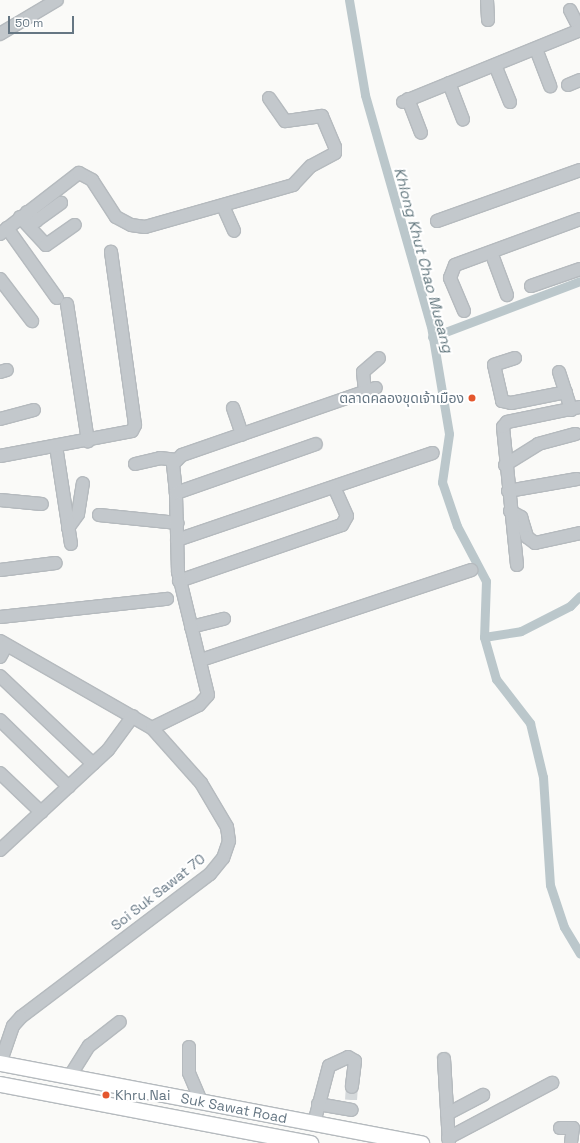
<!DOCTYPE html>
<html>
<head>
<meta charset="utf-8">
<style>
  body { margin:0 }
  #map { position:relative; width:580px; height:1143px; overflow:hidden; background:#fafaf8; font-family:"Space Grotesk","Noto Sans Thai",sans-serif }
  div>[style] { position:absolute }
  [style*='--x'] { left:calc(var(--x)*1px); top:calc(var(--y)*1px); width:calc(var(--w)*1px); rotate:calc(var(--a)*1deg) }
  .canal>* { height:9px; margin:-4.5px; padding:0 4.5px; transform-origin:4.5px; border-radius:4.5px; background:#bbc7cb }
  .minor-tunnel>* { height:12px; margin-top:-6px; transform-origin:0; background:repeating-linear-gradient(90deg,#d5d9db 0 12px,transparent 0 18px) }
  .roads { filter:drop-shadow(1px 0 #b5babe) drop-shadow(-1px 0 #b5babe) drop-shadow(0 1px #b5babe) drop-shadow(0 -1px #b5babe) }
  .minor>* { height:12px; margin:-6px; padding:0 6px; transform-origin:6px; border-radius:6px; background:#c3c8cc }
  .major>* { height:15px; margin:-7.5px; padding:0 7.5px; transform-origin:7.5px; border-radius:7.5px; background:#fff }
  .dots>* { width:11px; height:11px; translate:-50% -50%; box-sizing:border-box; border:2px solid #fff; border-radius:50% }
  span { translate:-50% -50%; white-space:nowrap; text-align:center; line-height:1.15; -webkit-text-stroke:4px #fff; paint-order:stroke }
  .poi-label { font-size:14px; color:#657683 }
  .right { translate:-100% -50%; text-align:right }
  .left { translate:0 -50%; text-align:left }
  .street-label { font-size:14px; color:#657683 }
  .water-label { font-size:15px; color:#60757c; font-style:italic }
  .scale { position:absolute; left:8px; top:16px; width:66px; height:18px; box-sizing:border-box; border:2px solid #657683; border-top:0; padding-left:5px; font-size:12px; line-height:14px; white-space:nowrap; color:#657683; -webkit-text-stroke:3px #fff; paint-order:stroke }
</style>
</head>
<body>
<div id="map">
  <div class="canal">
    <div style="--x:349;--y:0;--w:96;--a:80.4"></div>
    <div style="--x:365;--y:95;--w:240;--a:74.1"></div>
    <div style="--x:431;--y:326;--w:109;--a:80.5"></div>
    <div style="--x:449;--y:434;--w:49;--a:98.3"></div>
    <div style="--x:442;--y:482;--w:46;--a:71.2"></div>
    <div style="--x:457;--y:526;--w:62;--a:62.2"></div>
    <div style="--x:486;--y:581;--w:56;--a:92"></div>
    <div style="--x:484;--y:637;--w:44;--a:74.1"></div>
    <div style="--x:496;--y:679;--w:56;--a:52.3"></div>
    <div style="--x:530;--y:723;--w:56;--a:76.5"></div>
    <div style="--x:543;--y:777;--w:108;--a:86.3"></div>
    <div style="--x:550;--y:885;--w:44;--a:71.6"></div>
    <div style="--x:564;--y:927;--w:31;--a:59"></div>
    <div style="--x:432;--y:337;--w:158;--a:-20.7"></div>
    <div style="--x:484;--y:637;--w:37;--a:-9"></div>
    <div style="--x:521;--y:631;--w:55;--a:-27"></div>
    <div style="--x:570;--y:606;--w:14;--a:-45"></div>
  </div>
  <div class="minor-tunnel">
    <div style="--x:351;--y:1100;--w:13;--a:-86"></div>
  </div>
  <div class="roads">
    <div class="minor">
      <div style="--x:487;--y:0;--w:20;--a:87"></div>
      <div style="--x:570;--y:10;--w:22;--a:63"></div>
      <div style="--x:0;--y:34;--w:66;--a:-30.8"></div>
      <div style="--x:536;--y:49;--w:40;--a:69"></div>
      <div style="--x:495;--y:65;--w:40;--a:68"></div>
      <div style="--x:449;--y:83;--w:39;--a:69"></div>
      <div style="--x:568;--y:85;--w:13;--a:-23"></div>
      <div style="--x:408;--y:99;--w:36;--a:69"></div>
      <div style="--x:403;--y:102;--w:191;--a:-22.1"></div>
      <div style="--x:223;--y:206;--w:27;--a:66"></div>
      <div style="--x:27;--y:212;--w:13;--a:45"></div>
      <div style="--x:36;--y:221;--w:31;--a:-36"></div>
      <div style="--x:20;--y:217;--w:38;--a:47"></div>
      <div style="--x:46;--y:245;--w:35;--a:-35"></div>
      <div style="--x:437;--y:221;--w:152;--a:-19.6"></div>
      <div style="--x:7;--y:228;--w:86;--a:54.5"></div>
      <div style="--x:0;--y:234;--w:100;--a:-37.7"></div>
      <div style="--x:79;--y:173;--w:15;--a:28"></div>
      <div style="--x:92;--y:180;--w:44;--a:57"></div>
      <div style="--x:116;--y:217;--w:17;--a:28"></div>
      <div style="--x:131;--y:225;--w:14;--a:8"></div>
      <div style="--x:145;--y:227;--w:154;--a:-15.8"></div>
      <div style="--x:293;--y:185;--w:26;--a:-47"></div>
      <div style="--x:311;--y:166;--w:27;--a:-28"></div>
      <div style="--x:335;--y:153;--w:6;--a:-90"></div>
      <div style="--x:335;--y:147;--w:34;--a:-113"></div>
      <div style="--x:322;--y:116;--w:37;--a:172"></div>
      <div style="--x:285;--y:121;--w:28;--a:-125"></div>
      <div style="--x:491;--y:252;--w:46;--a:69.6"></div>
      <div style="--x:0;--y:279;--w:53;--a:52.7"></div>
      <div style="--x:531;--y:286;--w:52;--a:-19.1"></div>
      <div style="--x:67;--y:304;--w:139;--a:81.3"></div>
      <div style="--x:464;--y:311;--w:36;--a:-113"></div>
      <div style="--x:450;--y:278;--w:14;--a:-69"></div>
      <div style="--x:455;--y:265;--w:133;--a:-20.2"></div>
      <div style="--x:515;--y:358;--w:22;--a:162"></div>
      <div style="--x:494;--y:365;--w:37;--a:77"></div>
      <div style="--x:502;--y:401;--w:9;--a:13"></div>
      <div style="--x:511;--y:403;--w:56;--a:-11.3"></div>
      <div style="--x:0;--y:372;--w:7;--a:-16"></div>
      <div style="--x:559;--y:372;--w:40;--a:72"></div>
      <div style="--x:365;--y:391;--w:19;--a:-96"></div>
      <div style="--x:363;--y:372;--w:21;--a:-41"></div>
      <div style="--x:233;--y:408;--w:28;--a:71"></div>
      <div style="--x:0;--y:419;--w:35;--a:-15"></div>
      <div style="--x:56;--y:446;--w:99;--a:81.3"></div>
      <div style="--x:0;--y:456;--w:134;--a:-10.7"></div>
      <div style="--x:132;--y:431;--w:7;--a:-63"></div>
      <div style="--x:135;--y:425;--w:175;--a:-97.9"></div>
      <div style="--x:135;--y:464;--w:26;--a:-13"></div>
      <div style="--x:160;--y:458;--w:17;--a:7"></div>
      <div style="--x:505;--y:465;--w:39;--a:-32"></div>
      <div style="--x:538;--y:444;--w:39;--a:-15"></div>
      <div style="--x:508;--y:491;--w:70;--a:-9.9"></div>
      <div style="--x:176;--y:493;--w:29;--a:-96"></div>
      <div style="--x:173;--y:464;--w:13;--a:-45"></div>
      <div style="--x:182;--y:455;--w:205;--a:-19.1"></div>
      <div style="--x:0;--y:500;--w:42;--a:5.4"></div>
      <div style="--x:510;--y:511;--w:13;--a:29"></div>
      <div style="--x:521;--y:517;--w:21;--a:73"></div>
      <div style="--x:527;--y:537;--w:10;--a:37"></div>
      <div style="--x:535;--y:543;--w:46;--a:-12.5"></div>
      <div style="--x:99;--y:515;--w:79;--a:5.8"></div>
      <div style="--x:68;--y:528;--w:17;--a:-54"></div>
      <div style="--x:78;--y:514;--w:31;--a:-81"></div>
      <div style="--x:177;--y:540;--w:270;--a:-18.8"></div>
      <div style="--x:517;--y:565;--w:139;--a:-95.8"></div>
      <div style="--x:503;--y:427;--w:6;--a:-51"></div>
      <div style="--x:507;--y:422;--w:75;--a:-11.6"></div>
      <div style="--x:0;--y:570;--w:56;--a:-7.1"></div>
      <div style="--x:179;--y:581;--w:172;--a:-19"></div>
      <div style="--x:342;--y:525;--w:10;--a:-61"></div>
      <div style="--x:347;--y:516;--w:30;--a:-114"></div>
      <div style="--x:0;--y:617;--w:168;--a:-6.2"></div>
      <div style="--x:191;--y:627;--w:34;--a:-14"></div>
      <div style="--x:0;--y:641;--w:175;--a:29.8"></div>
      <div style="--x:152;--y:728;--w:74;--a:48.3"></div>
      <div style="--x:201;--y:783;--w:51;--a:59.4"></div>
      <div style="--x:227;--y:827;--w:14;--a:82"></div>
      <div style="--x:229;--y:841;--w:18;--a:109"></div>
      <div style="--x:223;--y:858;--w:21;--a:129"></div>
      <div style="--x:210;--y:874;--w:237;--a:142.9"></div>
      <div style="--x:21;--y:1017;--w:12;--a:132"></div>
      <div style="--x:13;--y:1026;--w:39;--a:109"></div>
      <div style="--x:0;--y:657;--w:13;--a:-61"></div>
      <div style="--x:201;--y:660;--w:285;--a:-18.4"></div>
      <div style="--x:0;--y:676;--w:128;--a:43.4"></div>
      <div style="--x:0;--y:720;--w:96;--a:44.2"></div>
      <div style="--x:152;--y:728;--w:52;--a:-26.1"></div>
      <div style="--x:199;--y:705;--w:13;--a:-48"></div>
      <div style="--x:208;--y:695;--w:127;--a:-103.7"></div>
      <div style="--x:178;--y:572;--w:79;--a:-91.5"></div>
      <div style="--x:176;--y:493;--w:148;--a:-19.3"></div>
      <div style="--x:0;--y:773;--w:57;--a:43.6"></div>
      <div style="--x:0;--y:850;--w:147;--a:-42.8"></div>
      <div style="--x:108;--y:750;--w:42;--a:-53.7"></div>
      <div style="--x:189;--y:1047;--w:26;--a:90"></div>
      <div style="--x:189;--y:1073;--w:30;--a:67"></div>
      <div style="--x:444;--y:1059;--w:84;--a:86.6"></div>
      <div style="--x:70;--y:1076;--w:36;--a:-58"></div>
      <div style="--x:89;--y:1046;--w:39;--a:-38"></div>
      <div style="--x:318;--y:1104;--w:34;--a:10"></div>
      <div style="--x:447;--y:1114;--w:41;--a:-27.8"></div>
      <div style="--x:314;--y:1123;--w:59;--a:-75.3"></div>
      <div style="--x:329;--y:1066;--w:21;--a:-25"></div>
      <div style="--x:348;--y:1057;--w:8;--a:30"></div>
      <div style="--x:355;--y:1061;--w:26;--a:97"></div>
      <div style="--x:560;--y:1128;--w:13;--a:0"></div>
      <div style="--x:573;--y:1128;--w:15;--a:98"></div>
      <div style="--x:448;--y:1138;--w:118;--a:-27.9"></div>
    </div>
    <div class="major">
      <div style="--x:0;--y:1063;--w:429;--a:10.8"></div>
      <div style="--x:0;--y:1084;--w:316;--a:10.8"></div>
    </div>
  </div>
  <div class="dots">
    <div style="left:472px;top:398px;background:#e4572e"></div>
    <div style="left:106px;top:1095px;background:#e4572e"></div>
  </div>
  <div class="poi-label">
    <span class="right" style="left:464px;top:398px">ตลาดคลองขุดเจ้าเมือง</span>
    <span class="left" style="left:115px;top:1095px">Khru Nai</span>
  </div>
  <div class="street-label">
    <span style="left:158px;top:892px;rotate:-38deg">Soi Suk Sawat 70</span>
    <span style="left:234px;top:1108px;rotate:11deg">Suk Sawat Road</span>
  </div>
  <div class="water-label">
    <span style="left:424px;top:260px;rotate:75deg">Khlong Khut Chao Mueang</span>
  </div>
  <div class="scale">50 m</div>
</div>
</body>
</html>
